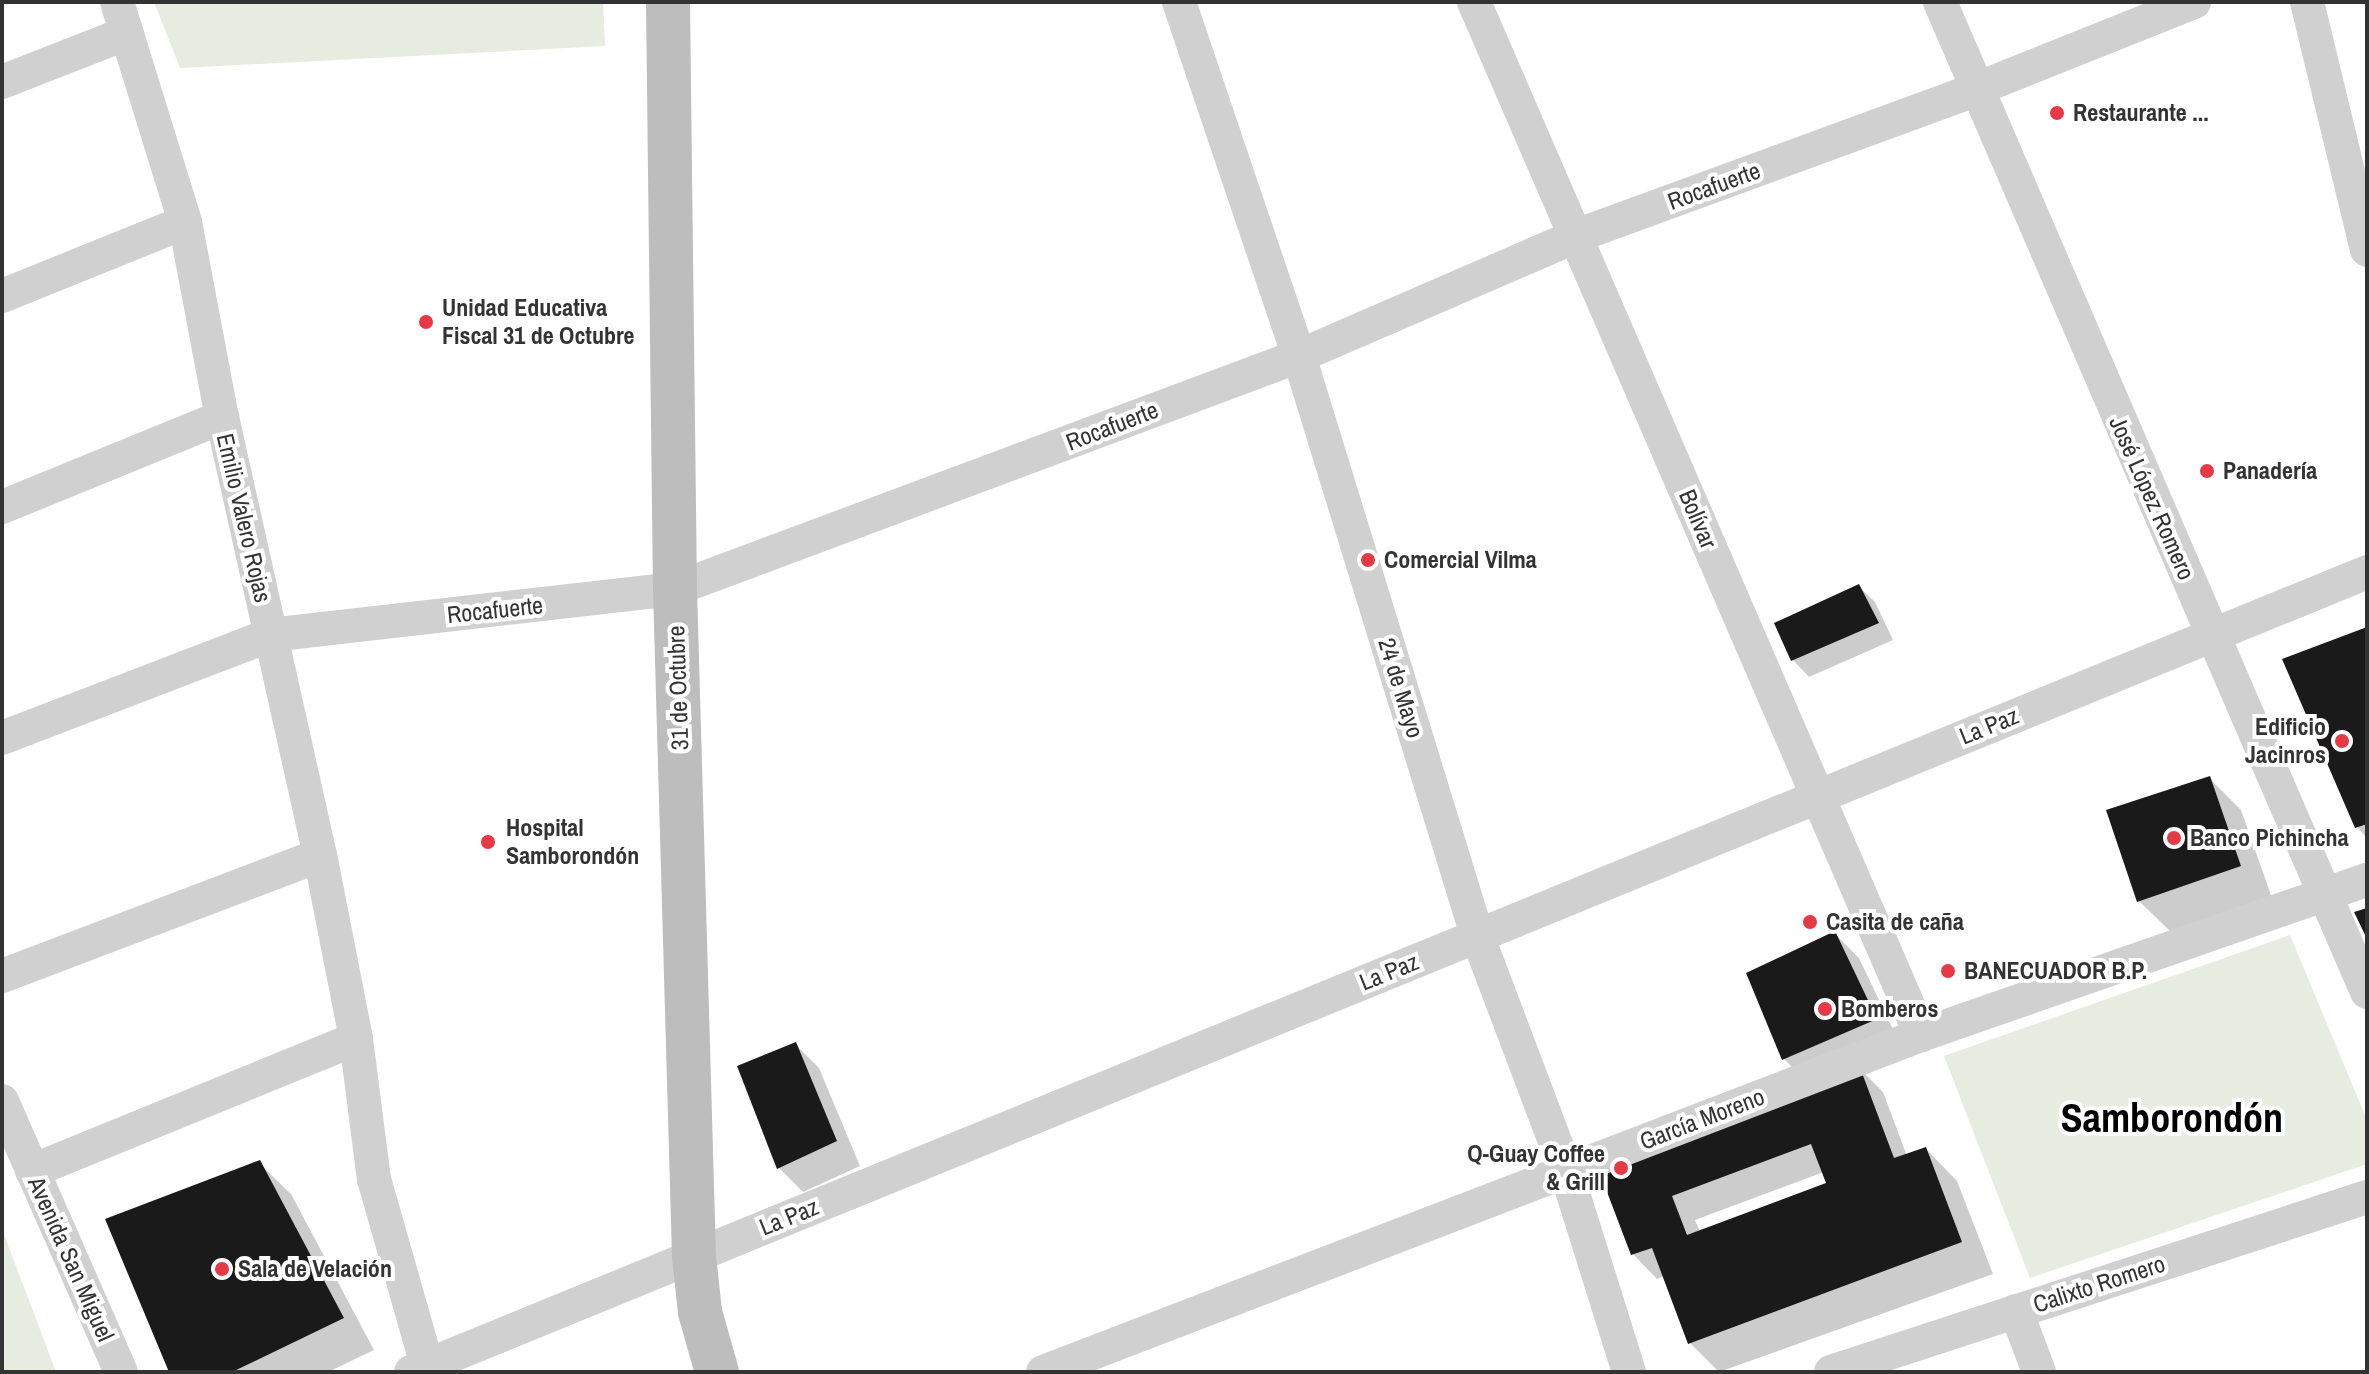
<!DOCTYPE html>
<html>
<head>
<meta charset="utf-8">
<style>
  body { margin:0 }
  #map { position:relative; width:2369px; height:1374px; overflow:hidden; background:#fff; font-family:"Archivo Narrow",sans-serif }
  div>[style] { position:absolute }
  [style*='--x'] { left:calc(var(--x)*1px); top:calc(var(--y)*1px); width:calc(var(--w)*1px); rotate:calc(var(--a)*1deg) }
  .green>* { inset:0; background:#e6ecdf }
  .shadow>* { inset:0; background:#0003 }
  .building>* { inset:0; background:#1a1a1a }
  .street>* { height:34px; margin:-17px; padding:0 17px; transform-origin:17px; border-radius:17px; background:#d0d0d0 }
  .secondary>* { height:44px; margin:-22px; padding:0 22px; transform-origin:22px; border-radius:22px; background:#bdbdbd }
  .dots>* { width:22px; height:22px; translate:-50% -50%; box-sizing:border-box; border:4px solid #fff; border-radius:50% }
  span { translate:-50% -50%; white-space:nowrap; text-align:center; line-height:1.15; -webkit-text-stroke:8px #fff; paint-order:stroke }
  .poi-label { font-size:24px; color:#333; font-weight:700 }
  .left { translate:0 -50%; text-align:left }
  .right { translate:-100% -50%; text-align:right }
  .street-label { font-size:24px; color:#333 }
  .town-label { font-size:40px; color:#000; font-weight:700 }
  .frame { position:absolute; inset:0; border:4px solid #333; pointer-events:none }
</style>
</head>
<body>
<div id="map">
  <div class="green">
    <div style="clip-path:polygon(154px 2px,603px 2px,605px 46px,180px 68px)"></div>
    <div style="clip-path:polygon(2290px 935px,2367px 1120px,2367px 1164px,2030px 1278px,1944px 1056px)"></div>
    <div style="clip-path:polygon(2px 1229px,56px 1372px,2px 1372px)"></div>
  </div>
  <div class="shadow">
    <div style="clip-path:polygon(1858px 586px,1875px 602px,1893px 640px,1809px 677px,1793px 660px,1777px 624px)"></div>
    <div style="clip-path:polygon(2367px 629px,2367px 838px,2357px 827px)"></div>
    <div style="clip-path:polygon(2209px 778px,2241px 810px,2272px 898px,2171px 932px,2139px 901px)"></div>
    <div style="clip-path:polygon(evenodd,1834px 933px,1859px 958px,1900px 1044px,1858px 1067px,1883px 1092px,1907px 1156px,1926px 1149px,1957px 1181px,1993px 1274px,1719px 1372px,1690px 1343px,1665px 1276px,1657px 1279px,1633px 1254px,1599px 1164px,1810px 1085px,1784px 1059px,1834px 933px,1824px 1172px,1830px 1184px,1700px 1232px,1695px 1220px,1824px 1172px)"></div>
    <div style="clip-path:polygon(795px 1044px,819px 1068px,860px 1166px,803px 1192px,779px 1168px)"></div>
    <div style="clip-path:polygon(259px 1163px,291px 1194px,374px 1350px,328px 1372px,172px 1372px)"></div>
  </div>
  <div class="building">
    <div style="clip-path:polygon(1859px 584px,1879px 623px,1791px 661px,1774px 623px)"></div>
    <div style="clip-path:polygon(2367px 627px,2367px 824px,2355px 828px,2282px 659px)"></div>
    <div style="clip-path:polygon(2210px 776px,2241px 866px,2137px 902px,2106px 810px)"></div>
    <div style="clip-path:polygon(2367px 908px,2367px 939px,2354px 912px)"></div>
    <div style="clip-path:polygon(1835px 931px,1877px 1019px,1782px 1060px,1746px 973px)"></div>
    <div style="clip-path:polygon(796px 1042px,837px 1141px,777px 1169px,737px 1066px)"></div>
    <div style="clip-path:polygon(evenodd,1859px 1065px,1894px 1158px,1926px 1147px,1962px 1242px,1688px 1344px,1652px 1248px,1631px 1255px,1596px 1163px,1859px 1065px,1811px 1144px,1826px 1183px,1687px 1235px,1672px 1196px,1811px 1144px)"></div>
    <div style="clip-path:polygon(260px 1160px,344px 1318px,232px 1372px,169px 1372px,105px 1219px)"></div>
  </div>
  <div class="street">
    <div style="--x:117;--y:2;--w:230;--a:72.8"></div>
    <div style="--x:185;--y:222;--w:198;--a:79.3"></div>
    <div style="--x:222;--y:417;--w:449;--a:77.4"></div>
    <div style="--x:320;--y:855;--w:187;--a:78.9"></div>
    <div style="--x:356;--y:1039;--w:141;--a:82.7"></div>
    <div style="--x:374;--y:1179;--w:193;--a:74.1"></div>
    <div style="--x:1179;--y:2;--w:374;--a:71.3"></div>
    <div style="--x:1299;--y:356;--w:606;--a:72.91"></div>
    <div style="--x:1477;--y:935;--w:252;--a:69.3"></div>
    <div style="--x:1566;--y:1171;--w:211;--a:72.6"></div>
    <div style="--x:1474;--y:2;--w:1126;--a:66.6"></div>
    <div style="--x:1940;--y:2;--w:1078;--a:66.67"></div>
    <div style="--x:2307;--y:2;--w:255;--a:76.4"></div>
    <div style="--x:2;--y:82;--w:134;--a:-21.4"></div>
    <div style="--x:2;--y:296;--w:197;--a:-22"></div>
    <div style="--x:2;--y:507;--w:238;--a:-22.2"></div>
    <div style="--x:2;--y:738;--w:287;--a:-21"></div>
    <div style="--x:270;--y:635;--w:408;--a:-6.5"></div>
    <div style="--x:675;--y:589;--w:666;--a:-20.48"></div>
    <div style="--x:1299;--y:356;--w:302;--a:-23.4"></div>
    <div style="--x:1576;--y:236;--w:424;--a:-20.1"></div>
    <div style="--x:1974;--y:90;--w:237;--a:-21.8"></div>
    <div style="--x:2;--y:976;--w:340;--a:-20.8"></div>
    <div style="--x:2;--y:1101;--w:296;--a:66.3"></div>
    <div style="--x:32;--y:1171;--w:350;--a:-22.2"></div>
    <div style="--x:2016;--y:1311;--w:65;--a:69.3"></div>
    <div style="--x:411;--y:1372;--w:2113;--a:-22.24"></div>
    <div style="--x:1043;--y:1372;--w:940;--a:-21"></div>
    <div style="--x:1921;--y:1035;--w:472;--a:-19.2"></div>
    <div style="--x:1831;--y:1372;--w:564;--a:-18.08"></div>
  </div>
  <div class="secondary">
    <div style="--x:668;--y:2;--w:587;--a:89.32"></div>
    <div style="--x:675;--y:589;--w:667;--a:88.37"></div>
    <div style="--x:694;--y:1256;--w:56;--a:83.9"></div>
    <div style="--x:700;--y:1312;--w:62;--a:74.2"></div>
  </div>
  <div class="dots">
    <div style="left:2057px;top:113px;background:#e63946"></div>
    <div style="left:426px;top:322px;background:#e63946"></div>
    <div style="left:2207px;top:471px;background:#e63946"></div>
    <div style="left:1368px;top:560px;background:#e63946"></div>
    <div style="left:2342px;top:741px;background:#e63946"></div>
    <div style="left:2174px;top:838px;background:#e63946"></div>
    <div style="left:488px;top:842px;background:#e63946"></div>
    <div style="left:1810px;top:922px;background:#e63946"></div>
    <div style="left:1948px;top:971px;background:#e63946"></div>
    <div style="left:1825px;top:1009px;background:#e63946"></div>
    <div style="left:1621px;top:1168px;background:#e63946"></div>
    <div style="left:222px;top:1269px;background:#e63946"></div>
  </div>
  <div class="poi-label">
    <span class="left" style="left:2073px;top:113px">Restaurante ...</span>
    <span class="left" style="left:442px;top:322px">Unidad Educativa<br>Fiscal 31 de Octubre</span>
    <span class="left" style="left:2223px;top:471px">Panadería</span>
    <span class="left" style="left:1384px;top:560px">Comercial Vilma</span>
    <span class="right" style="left:2326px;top:741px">Edificio<br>Jacinros</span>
    <span class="left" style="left:506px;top:842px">Hospital<br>Samborondón</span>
    <span class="left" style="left:2190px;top:838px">Banco Pichincha</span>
    <span class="left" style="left:1826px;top:922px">Casita de caña</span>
    <span class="left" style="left:1964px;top:971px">BANECUADOR B.P.</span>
    <span class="left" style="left:1841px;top:1009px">Bomberos</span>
    <span class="right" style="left:1605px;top:1168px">Q-Guay Coffee<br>&amp; Grill</span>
    <span class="left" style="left:238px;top:1269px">Sala de Velación</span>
  </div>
  <div class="street-label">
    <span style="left:1714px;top:186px;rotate:-20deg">Rocafuerte</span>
    <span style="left:1112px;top:426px;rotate:-21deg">Rocafuerte</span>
    <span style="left:2152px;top:498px;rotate:66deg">José López Romero</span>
    <span style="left:244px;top:518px;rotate:77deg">Emilio Valero Rojas</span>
    <span style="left:1698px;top:519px;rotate:67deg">Bolívar</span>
    <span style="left:495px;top:610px;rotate:-6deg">Rocafuerte</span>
    <span style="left:678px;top:688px;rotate:-92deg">31 de Octubre</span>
    <span style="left:1401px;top:688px;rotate:73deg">24 de Mayo</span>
    <span style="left:1989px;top:726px;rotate:-22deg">La Paz</span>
    <span style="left:1389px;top:972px;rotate:-22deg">La Paz</span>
    <span style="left:1702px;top:1119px;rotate:-21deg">García Moreno</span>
    <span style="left:789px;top:1217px;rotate:-22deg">La Paz</span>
    <span style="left:71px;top:1259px;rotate:66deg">Avenida San Miguel</span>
    <span style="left:2099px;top:1284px;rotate:-18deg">Calixto Romero</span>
  </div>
  <div class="town-label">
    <span style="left:2172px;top:1118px">Samborondón</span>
  </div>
  <div class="frame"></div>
</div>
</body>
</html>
